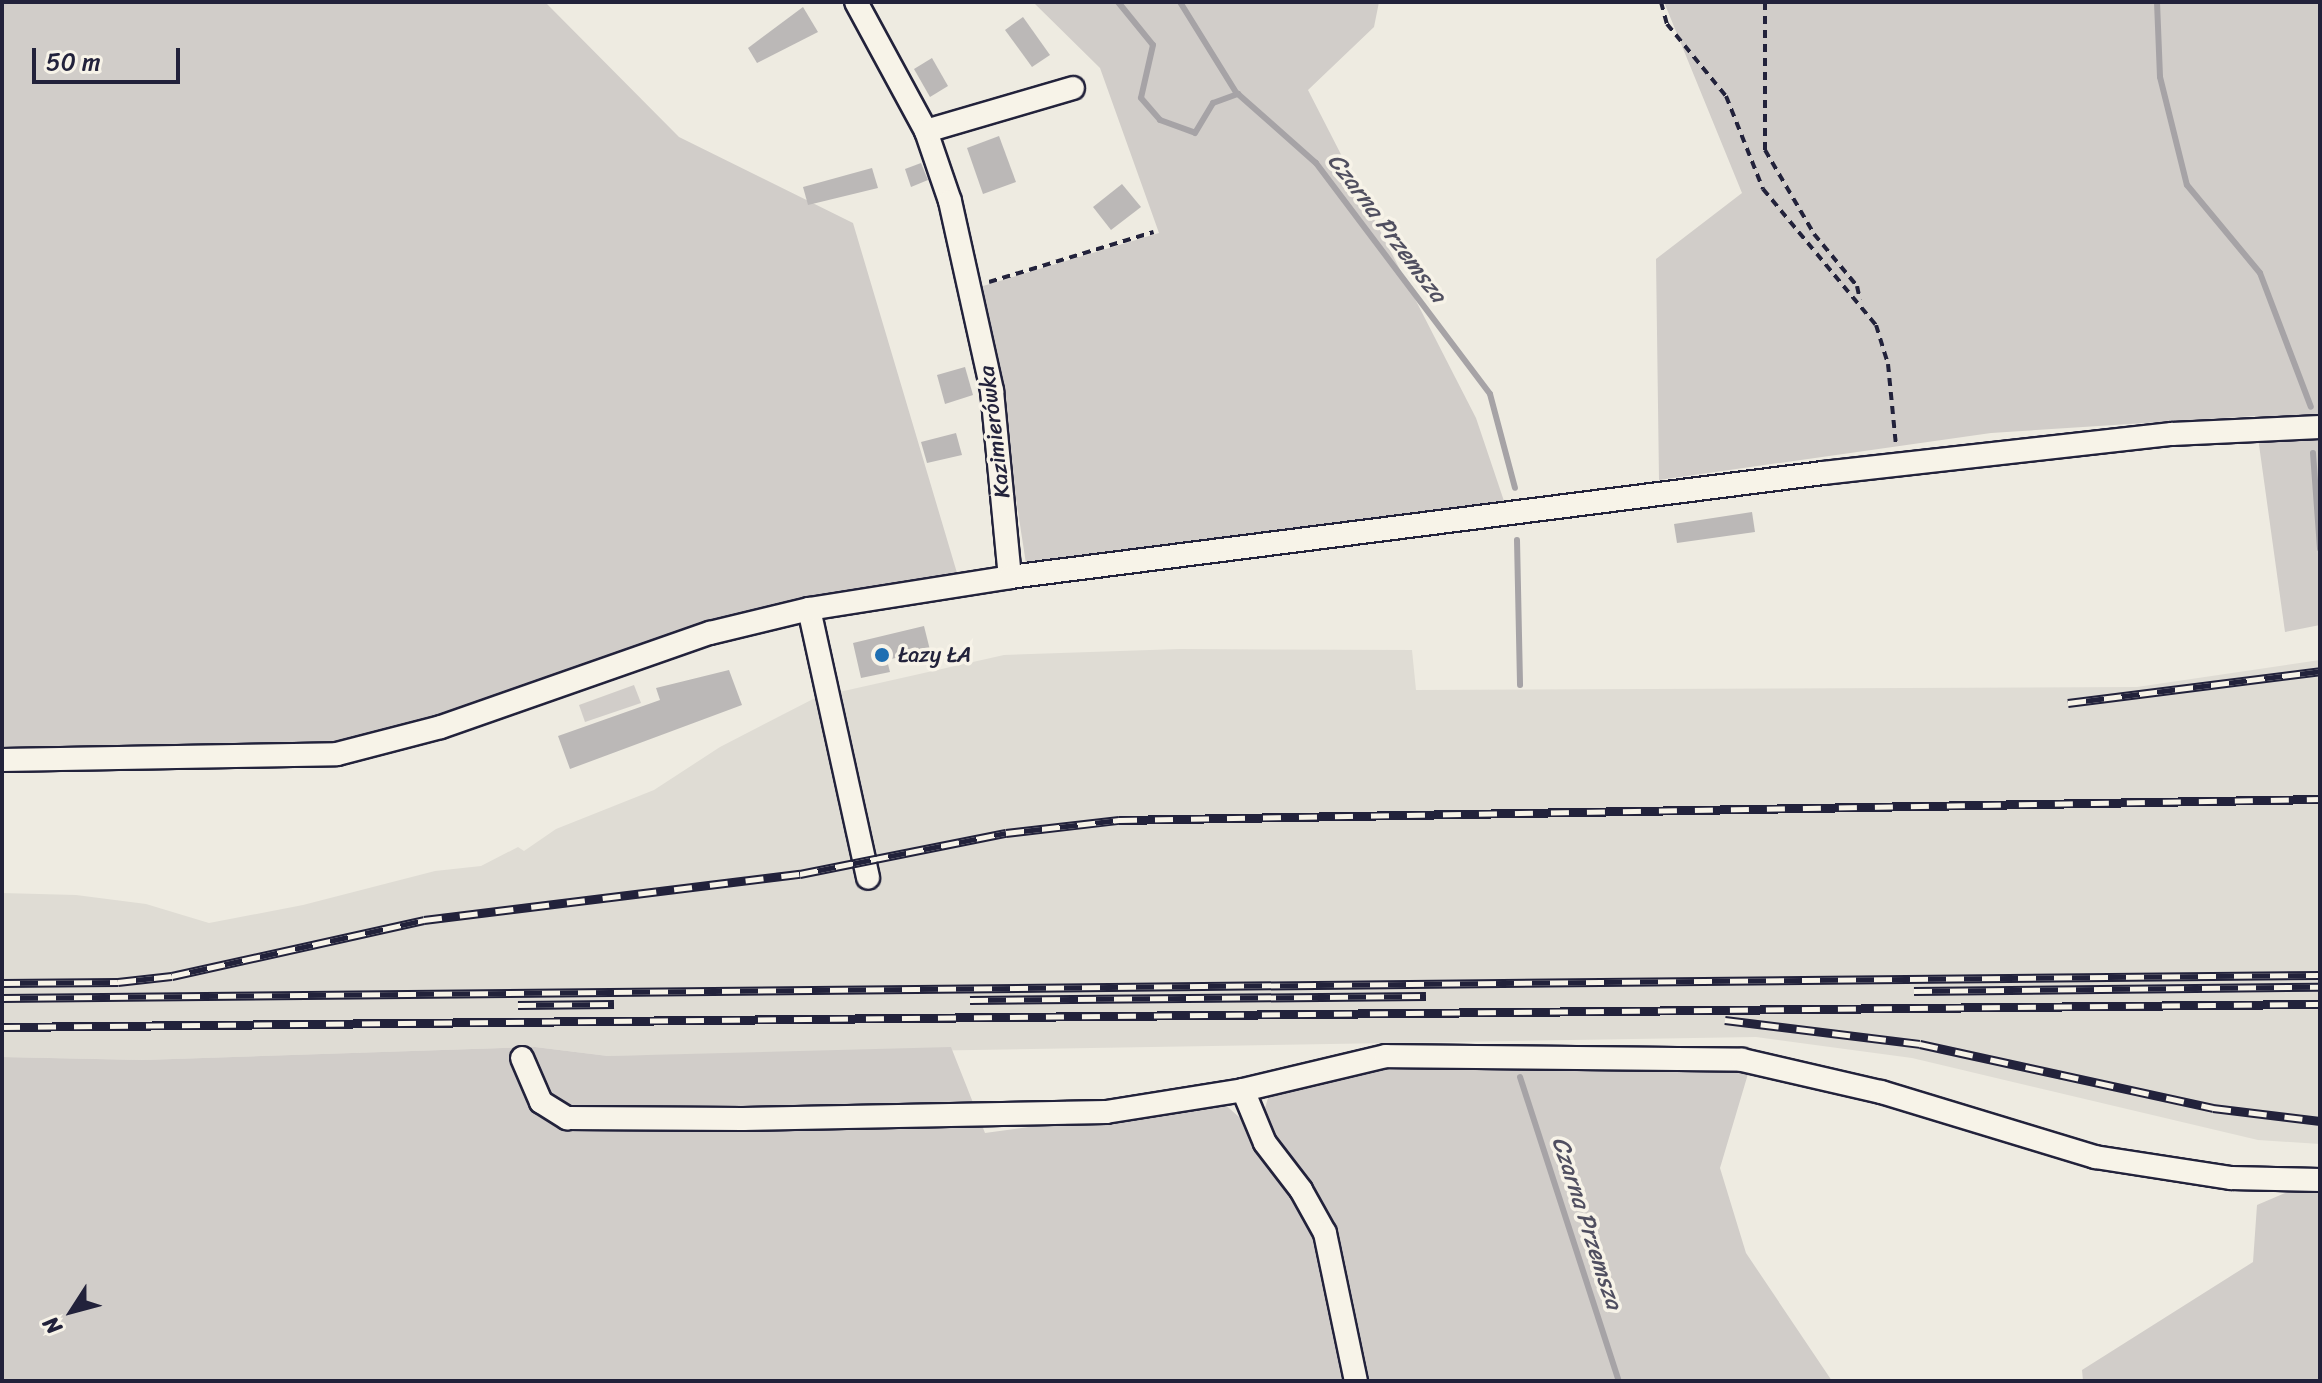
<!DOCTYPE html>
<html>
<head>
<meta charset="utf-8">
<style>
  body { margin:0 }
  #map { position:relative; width:2322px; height:1383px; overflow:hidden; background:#eeebe1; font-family:Sriracha,sans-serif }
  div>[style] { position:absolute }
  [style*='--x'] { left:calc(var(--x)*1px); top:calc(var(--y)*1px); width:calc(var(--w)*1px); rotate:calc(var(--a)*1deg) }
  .built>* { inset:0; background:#dfdcd4 }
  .green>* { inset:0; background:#d1cdc9 }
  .stream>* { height:6px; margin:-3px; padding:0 3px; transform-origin:3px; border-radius:3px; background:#a6a3a6 }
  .building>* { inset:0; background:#bbb8b7 }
  .path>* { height:4px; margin-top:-2px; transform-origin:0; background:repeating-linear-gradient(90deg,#22223b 0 8px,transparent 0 14px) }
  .roads { filter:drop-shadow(2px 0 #22223b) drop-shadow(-2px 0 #22223b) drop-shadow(0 2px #22223b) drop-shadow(0 -2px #22223b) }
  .minor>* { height:22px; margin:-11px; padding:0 11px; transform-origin:11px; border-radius:11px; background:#f7f3e8 }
  .rail>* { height:9px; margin-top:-4.5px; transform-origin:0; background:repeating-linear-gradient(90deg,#f7f3e8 0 18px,#22223b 0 36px); box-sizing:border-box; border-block:2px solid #22223b }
  .dots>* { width:22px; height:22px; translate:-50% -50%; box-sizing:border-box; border:4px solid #f7f3e8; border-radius:50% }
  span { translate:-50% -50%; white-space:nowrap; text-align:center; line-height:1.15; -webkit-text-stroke:7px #f7f3e8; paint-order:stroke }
  .street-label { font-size:22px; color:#22223b }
  .poi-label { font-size:22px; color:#22223b }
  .left { translate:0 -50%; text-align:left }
  .water-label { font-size:24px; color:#504f60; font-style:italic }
  .frame { position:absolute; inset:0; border:4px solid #22223b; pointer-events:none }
  .north { position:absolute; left:32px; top:1271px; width:80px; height:80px; -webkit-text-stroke:6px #f7f3e8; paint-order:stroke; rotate:234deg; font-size:22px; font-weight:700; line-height:32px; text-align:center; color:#22223b }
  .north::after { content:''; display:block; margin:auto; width:28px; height:36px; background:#22223b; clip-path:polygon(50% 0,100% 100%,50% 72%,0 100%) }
  .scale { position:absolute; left:32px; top:48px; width:148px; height:36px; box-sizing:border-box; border:4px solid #22223b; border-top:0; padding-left:10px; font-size:24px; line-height:28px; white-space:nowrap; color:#22223b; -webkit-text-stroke:6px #f7f3e8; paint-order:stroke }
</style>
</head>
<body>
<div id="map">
  <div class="built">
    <div style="clip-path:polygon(1180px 649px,1412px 650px,1416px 690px,2137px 687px,2320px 660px,2320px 1144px,2258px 1140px,1912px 1058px,1756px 1037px,608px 1056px,535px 1047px,143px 1060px,2px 1057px,2px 893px,76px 895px,146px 904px,209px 923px,303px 905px,435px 871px,481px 866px,518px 847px,524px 851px,556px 829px,654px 790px,720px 747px,817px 697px,1004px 655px)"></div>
  </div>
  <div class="green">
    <div style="clip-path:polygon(2px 2px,545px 2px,679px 137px,853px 223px,960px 583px,812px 598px,341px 746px,2px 750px)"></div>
    <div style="clip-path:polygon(1033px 2px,1379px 2px,1374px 27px,1308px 90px,1476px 418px,1505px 504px,1027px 570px,983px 286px,1159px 233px,1100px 68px)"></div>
    <div style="clip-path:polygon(1664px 2px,2320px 2px,2320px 625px,2285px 632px,2255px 416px,1991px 433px,1659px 480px,1656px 259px,1742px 193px)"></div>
    <div style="clip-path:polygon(634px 685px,641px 703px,585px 722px,579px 705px)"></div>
    <div style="clip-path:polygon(1386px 1046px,1753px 1057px,1720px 1168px,1746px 1253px,1832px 1381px,1364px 1381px,1338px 1250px,1268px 1132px,1263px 1115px,1270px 1091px)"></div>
    <div style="clip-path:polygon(535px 1047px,608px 1056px,951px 1047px,985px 1133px,1221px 1101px,1239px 1117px,1314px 1228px,1349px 1381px,2px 1381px,2px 1057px,143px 1060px)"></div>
    <div style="clip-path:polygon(2320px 1178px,2320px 1381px,2083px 1381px,2082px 1370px,2253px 1262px,2257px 1205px)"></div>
  </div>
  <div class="stream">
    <div style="--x:1118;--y:2;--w:55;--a:50.9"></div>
    <div style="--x:1153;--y:45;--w:54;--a:102.8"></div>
    <div style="--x:1141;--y:98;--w:29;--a:49"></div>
    <div style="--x:1160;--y:120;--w:37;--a:20"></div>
    <div style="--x:1195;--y:133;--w:35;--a:-59"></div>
    <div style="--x:1213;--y:103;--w:27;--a:-20"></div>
    <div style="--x:1238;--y:94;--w:104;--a:41.5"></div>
    <div style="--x:1316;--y:163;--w:289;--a:53"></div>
    <div style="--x:1490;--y:394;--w:97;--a:75.1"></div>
    <div style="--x:1180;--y:2;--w:108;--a:58.2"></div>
    <div style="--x:2157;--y:2;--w:75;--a:87.7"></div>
    <div style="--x:2160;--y:77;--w:111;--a:76"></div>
    <div style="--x:2187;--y:185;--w:114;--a:50.3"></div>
    <div style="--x:2260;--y:273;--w:143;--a:69.2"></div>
    <div style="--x:2313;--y:453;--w:96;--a:85.8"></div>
    <div style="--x:1517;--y:540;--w:145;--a:88.8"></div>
    <div style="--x:1520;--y:1077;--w:320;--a:72"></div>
  </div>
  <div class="building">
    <div style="clip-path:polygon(803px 7px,818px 32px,757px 63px,748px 48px)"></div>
    <div style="clip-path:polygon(1023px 17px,1050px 55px,1032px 67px,1005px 30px)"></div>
    <div style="clip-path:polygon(932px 58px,948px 86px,930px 97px,914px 69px)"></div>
    <div style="clip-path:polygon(999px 136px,1016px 182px,983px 194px,967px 148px)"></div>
    <div style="clip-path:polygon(921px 163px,928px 180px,911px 187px,905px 169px)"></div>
    <div style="clip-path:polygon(872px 168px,878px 188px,808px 205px,803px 187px)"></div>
    <div style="clip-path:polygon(1122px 184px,1141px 207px,1111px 230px,1093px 207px)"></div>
    <div style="clip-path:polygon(965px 367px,973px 395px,945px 404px,937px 375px)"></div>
    <div style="clip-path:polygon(956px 433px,962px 455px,927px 463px,921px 442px)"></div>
    <div style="clip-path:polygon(1752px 512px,1755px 532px,1677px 543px,1674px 524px)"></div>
    <div style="clip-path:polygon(924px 626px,930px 650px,887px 660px,890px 672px,861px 678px,853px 643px)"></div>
    <div style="clip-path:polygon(729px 670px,742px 705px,570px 769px,558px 736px,660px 700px,656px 688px)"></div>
  </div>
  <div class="path">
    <div style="--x:1661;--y:2;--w:23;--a:75"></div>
    <div style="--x:1667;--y:24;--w:93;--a:50.7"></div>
    <div style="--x:1726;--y:96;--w:100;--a:68.3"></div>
    <div style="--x:1763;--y:189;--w:177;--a:50.3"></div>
    <div style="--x:1876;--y:325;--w:41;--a:72.9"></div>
    <div style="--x:1888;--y:364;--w:82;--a:84.4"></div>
    <div style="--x:1765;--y:2;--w:148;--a:90"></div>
    <div style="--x:1765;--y:150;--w:97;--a:59.7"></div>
    <div style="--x:1814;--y:234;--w:67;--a:50.4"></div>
    <div style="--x:1857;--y:286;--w:14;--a:78"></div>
    <div style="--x:989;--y:282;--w:172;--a:-16.9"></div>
  </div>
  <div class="roads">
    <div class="minor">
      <div style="--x:856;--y:2;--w:147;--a:61.5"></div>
      <div style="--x:926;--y:131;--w:74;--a:71.1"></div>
      <div style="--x:950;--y:201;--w:195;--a:77.5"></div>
      <div style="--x:992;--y:391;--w:187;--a:84.5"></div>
      <div style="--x:926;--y:131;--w:153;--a:-16.3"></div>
      <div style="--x:809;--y:609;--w:275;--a:77.6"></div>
      <div style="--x:2;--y:760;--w:335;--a:-1"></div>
      <div style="--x:337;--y:754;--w:107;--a:-14.6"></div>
      <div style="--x:441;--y:727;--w:285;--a:-19.3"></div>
      <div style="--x:710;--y:633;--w:102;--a:-13.6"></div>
      <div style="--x:809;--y:609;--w:204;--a:-9"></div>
      <div style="--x:1010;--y:577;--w:820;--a:-7.29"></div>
      <div style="--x:1823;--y:473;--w:351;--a:-6.4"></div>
      <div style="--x:2172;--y:434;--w:148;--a:-2.7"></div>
      <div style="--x:522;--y:1058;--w:48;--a:66.6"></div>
      <div style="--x:541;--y:1102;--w:31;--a:32"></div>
      <div style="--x:567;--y:1118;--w:176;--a:0.3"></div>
      <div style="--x:743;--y:1119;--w:363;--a:-1.1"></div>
      <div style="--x:1106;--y:1112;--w:139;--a:-9.1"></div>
      <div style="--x:1243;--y:1090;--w:147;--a:-13.4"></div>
      <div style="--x:1386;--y:1056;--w:356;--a:0.6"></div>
      <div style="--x:1742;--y:1060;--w:143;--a:13"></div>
      <div style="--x:1881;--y:1092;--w:224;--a:16.9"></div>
      <div style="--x:2095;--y:1157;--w:138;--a:8.8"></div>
      <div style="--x:2231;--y:1178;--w:89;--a:1.3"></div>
      <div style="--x:1243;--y:1090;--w:57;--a:67.5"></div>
      <div style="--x:1265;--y:1143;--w:59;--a:52.5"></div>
      <div style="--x:1301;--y:1190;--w:49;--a:60.8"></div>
      <div style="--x:1325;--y:1233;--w:151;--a:78.2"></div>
    </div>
  </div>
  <div class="rail">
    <div style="--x:2068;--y:703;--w:254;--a:-7.2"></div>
    <div style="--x:2;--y:983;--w:116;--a:-0.5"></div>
    <div style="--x:118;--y:982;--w:54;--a:-6.3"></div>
    <div style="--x:172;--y:976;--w:258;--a:-12.5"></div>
    <div style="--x:424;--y:920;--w:379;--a:-7"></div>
    <div style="--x:800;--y:874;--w:210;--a:-11.3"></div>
    <div style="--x:1006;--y:833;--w:114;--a:-6.6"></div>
    <div style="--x:1119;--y:820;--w:1201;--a:-1"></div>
    <div style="--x:1914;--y:991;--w:406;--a:-0.6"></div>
    <div style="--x:2;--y:998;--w:2318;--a:-0.57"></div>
    <div style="--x:970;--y:1000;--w:456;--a:-0.5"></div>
    <div style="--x:518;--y:1005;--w:96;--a:-0.6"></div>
    <div style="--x:1725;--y:1020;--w:196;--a:7"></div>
    <div style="--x:1920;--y:1044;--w:300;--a:12.3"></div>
    <div style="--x:2213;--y:1108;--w:108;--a:6.9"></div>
    <div style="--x:2;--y:1027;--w:2318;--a:-0.57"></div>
  </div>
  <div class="dots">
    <div style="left:882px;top:655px;background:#1f6fb2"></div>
  </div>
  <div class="street-label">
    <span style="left:994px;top:432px;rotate:-97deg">Kazimierówka</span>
  </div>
  <div class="poi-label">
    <span class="left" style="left:898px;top:655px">Łazy ŁA</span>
  </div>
  <div class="water-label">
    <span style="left:1387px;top:228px;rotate:53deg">Czarna Przemsza</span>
    <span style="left:1587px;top:1223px;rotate:72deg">Czarna Przemsza</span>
  </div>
  <div class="frame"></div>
  <div class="north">N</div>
  <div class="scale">50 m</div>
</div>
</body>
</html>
